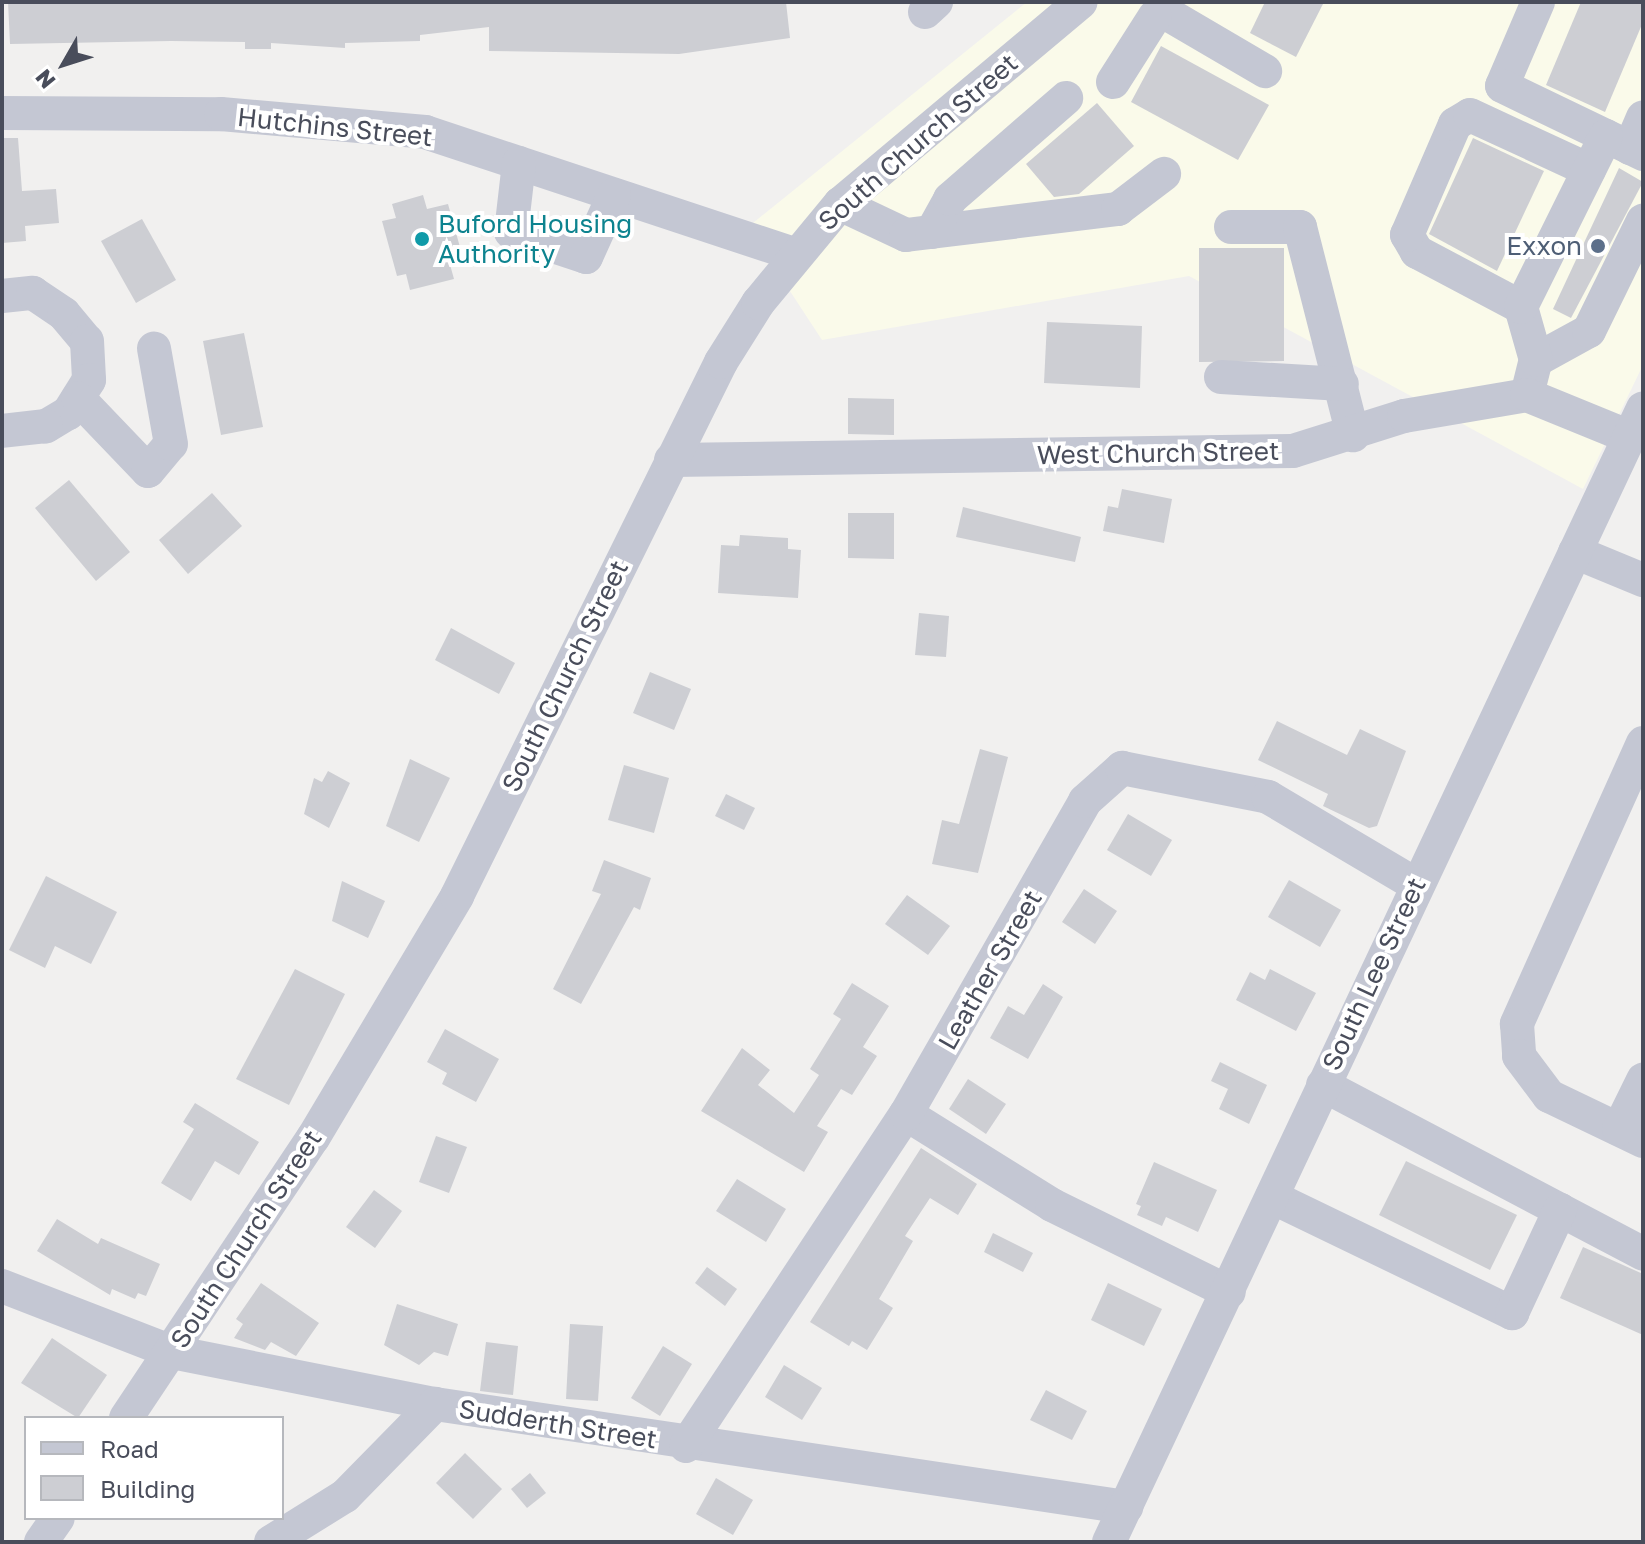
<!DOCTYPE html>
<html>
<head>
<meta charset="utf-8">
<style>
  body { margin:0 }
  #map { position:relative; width:1645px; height:1544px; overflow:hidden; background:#f1f0ef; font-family:"Golos Text",sans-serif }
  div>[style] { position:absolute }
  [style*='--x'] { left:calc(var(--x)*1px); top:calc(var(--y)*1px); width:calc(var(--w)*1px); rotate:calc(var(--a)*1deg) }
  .commercial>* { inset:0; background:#fafaea }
  .building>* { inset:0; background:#cdced3 }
  .minor>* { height:34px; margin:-17px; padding:0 17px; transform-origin:17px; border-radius:17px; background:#c4c7d3 }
  .dots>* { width:22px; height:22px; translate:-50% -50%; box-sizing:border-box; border:4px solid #fff; border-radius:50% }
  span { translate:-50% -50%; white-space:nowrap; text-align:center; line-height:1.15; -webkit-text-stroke:8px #fff; paint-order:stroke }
  .street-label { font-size:26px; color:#494d5b }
  .culture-label { font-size:26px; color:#0d838f }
  .left { translate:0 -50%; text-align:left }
  .service-label { font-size:26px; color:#4e5e75 }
  .right { translate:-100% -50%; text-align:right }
  .frame { position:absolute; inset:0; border:4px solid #494d5b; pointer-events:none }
  .legend { position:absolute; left:24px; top:1416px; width:260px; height:104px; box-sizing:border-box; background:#fff; border:2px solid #b6b8bd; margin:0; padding:10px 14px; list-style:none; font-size:24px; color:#494d5b }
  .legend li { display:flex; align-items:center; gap:16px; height:40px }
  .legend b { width:40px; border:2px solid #b6b8bd }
  .north { position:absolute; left:24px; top:24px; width:80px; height:80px; -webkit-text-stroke:6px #fff; paint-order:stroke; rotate:231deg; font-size:22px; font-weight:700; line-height:32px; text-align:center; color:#494d5b }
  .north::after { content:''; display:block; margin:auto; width:28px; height:36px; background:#494d5b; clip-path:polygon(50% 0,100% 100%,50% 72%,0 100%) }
</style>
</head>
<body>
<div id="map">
  <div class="commercial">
    <div style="clip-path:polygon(1027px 2px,1643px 2px,1643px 365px,1583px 489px,1189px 276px,822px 340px,748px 227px)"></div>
  </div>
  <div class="building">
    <div style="clip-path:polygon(8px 2px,786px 2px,790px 38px,679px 54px,489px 51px,489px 27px,420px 35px,420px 41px,345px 43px,345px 48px,271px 43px,271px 49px,245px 49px,245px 42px,171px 41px,10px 44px)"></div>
    <div style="clip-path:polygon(1265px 2px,1324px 2px,1296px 57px,1250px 33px)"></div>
    <div style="clip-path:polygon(1581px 2px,1643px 2px,1643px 22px,1605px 112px,1546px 85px)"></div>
    <div style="clip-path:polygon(1161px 46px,1269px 105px,1238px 160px,1131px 102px)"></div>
    <div style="clip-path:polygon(1097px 103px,1134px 146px,1079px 194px,1054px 197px,1026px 164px)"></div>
    <div style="clip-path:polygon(2px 138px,18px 138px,22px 191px,56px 189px,59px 223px,25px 226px,26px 241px,2px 243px)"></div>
    <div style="clip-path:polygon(1473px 138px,1544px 171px,1497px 271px,1429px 234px)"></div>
    <div style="clip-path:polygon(1619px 168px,1643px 182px,1571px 318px,1553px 309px)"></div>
    <div style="clip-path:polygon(423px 195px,427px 209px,448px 204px,463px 258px,449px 261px,454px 279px,410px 290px,406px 274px,397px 276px,382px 221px,396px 218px,392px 204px)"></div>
    <div style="clip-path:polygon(142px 219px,176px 280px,136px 303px,101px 241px)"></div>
    <div style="clip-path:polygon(1199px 248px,1284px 248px,1284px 361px,1199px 362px)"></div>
    <div style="clip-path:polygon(1047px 322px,1142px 326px,1140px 388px,1044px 383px)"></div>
    <div style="clip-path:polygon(244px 333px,263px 427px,221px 435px,203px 341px)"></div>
    <div style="clip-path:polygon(848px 398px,894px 399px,894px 435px,848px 434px)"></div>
    <div style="clip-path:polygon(69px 480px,130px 552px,96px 581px,35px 508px)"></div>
    <div style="clip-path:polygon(1122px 489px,1172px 499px,1164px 543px,1103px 531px,1108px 506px,1118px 508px)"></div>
    <div style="clip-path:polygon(212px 493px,242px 526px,188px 574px,159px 540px)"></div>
    <div style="clip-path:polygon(963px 507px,1081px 537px,1075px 562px,956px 537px)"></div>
    <div style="clip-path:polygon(848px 513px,894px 513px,894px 559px,848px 558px)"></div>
    <div style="clip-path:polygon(740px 535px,788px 538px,788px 549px,801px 550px,798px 598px,718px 593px,721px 545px,739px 546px)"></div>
    <div style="clip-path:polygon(919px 613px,949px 616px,946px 657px,915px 655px)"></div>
    <div style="clip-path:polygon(451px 628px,515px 663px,499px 694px,435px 660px)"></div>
    <div style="clip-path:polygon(650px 672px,691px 689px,674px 730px,633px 713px)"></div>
    <div style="clip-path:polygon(1277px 721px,1347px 755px,1360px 729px,1406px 751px,1377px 826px,1369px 828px,1323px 806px,1328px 794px,1258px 760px)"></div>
    <div style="clip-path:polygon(980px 749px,1008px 757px,978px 873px,932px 864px,942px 820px,959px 824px)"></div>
    <div style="clip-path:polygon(410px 759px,450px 778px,419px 842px,386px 826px)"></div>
    <div style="clip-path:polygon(624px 765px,669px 778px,654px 833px,608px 820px)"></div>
    <div style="clip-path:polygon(328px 771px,350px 783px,329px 828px,304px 814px,314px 778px,322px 782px)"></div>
    <div style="clip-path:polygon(726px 794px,755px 808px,744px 830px,715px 816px)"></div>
    <div style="clip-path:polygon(1128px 814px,1172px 840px,1151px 876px,1107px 850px)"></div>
    <div style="clip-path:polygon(604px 860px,651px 878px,640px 910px,634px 907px,581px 1004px,553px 989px,601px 894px,592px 891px)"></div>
    <div style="clip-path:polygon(46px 876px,117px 912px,91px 964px,55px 946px,45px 968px,9px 950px)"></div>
    <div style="clip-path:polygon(1289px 880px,1341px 910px,1320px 947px,1268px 917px)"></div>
    <div style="clip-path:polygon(342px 881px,385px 901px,368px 938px,332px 921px)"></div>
    <div style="clip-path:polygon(1084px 889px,1117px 911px,1095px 944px,1062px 922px)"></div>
    <div style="clip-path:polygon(907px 895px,950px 926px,928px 955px,885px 924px)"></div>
    <div style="clip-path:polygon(295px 969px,345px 994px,289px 1105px,236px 1079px)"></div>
    <div style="clip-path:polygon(1270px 969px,1316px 993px,1296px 1031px,1236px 1000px,1250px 972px,1265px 980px)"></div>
    <div style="clip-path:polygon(852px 983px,889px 1006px,863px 1047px,877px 1056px,852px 1095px,841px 1089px,817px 1126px,828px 1132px,804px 1172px,701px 1111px,742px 1048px,770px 1070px,758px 1085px,794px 1113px,819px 1075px,810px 1069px,841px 1019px,833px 1014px)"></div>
    <div style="clip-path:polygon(1043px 984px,1063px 997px,1028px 1059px,990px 1038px,1008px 1006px,1024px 1015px)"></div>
    <div style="clip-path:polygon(445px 1029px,499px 1059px,476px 1102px,442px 1084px,447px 1073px,427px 1062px)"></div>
    <div style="clip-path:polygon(1220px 1062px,1267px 1085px,1249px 1124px,1219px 1109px,1228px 1089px,1211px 1081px)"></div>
    <div style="clip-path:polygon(968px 1079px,1006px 1104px,986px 1134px,949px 1109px)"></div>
    <div style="clip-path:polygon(195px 1103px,259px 1142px,239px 1175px,215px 1161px,191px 1201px,161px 1183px,194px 1129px,183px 1122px)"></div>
    <div style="clip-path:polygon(436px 1136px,467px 1147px,449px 1193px,419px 1182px)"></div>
    <div style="clip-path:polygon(921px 1148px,977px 1184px,958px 1215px,930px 1198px,905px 1236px,913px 1241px,879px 1299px,893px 1308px,867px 1350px,852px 1341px,849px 1346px,810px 1322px)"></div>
    <div style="clip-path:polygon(1406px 1161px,1517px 1215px,1490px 1270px,1379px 1215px)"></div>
    <div style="clip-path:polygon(1154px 1162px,1217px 1190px,1198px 1232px,1166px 1217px,1162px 1226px,1137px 1215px,1141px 1206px,1136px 1204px)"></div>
    <div style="clip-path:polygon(737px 1179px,786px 1209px,766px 1242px,716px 1211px)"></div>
    <div style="clip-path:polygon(374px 1190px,402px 1211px,375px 1248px,346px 1227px)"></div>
    <div style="clip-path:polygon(57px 1219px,98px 1244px,101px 1238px,160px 1264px,146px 1296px,138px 1293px,135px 1299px,112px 1289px,110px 1295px,37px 1251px)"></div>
    <div style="clip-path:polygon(993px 1233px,1033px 1253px,1023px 1272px,984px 1252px)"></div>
    <div style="clip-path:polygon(1583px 1247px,1643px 1274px,1643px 1335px,1560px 1298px)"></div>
    <div style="clip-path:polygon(707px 1267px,737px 1289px,725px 1306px,695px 1283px)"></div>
    <div style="clip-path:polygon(261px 1283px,319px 1323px,296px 1356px,271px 1342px,265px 1350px,234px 1338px,243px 1324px,236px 1319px)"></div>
    <div style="clip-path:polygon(1108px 1283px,1162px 1309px,1144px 1346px,1091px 1320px)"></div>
    <div style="clip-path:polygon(397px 1304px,458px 1324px,448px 1356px,434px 1352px,419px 1365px,384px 1345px)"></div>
    <div style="clip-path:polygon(570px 1324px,603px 1326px,598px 1401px,566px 1399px)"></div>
    <div style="clip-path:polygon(52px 1338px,107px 1375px,78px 1418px,21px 1383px)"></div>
    <div style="clip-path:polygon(486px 1342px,518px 1346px,513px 1395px,480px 1391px)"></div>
    <div style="clip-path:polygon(663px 1346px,692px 1364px,660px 1416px,631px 1398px)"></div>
    <div style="clip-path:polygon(784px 1365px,822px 1388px,802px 1420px,765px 1397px)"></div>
    <div style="clip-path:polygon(1046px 1390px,1087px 1411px,1072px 1440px,1030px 1420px)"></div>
    <div style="clip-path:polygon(465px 1453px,502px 1489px,473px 1519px,436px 1483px)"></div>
    <div style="clip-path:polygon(530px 1473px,546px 1493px,527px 1508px,511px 1489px)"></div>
    <div style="clip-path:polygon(716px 1478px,753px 1500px,733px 1535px,696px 1514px)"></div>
  </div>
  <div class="minor">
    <div style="--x:1538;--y:2;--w:91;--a:113.2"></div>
    <div style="--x:1502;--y:86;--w:157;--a:25.7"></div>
    <div style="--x:925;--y:12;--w:15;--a:-42"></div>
    <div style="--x:1166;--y:13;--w:115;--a:30.4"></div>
    <div style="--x:1113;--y:82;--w:78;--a:-57.5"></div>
    <div style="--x:2;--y:113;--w:219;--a:0.3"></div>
    <div style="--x:221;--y:114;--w:205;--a:5"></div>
    <div style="--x:425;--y:132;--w:389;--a:18.3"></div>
    <div style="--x:1630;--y:148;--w:33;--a:-67"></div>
    <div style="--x:519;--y:163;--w:69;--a:96.6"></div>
    <div style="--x:511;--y:232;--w:79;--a:18.4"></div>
    <div style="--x:586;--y:257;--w:68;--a:-65.7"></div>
    <div style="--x:840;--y:204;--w:73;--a:25.2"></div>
    <div style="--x:906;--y:235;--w:214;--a:-7"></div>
    <div style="--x:1118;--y:209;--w:58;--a:-37.3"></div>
    <div style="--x:1231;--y:227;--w:69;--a:0"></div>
    <div style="--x:1300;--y:227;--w:215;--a:75.7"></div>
    <div style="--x:932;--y:232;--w:38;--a:-61"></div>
    <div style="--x:950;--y:199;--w:154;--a:-41"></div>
    <div style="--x:2;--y:296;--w:31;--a:-6"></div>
    <div style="--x:33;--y:293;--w:37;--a:34"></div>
    <div style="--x:64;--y:314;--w:35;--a:50"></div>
    <div style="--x:87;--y:341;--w:39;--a:87"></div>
    <div style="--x:89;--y:380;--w:39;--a:122"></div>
    <div style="--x:68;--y:413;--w:26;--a:149"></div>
    <div style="--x:46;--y:426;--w:44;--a:173.5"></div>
    <div style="--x:1521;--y:307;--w:118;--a:-152.1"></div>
    <div style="--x:1417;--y:252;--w:20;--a:-120"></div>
    <div style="--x:1407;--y:235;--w:121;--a:-66.6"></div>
    <div style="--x:1455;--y:124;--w:17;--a:-31"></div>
    <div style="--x:1470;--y:115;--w:131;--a:24.8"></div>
    <div style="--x:1536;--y:360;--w:60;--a:-28.7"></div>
    <div style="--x:1589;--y:331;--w:123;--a:-63.9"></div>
    <div style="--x:1221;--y:377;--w:121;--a:3.3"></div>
    <div style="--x:1527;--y:395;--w:36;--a:-76"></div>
    <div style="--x:1536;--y:360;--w:55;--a:-105.8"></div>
    <div style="--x:1521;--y:307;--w:191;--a:-63.6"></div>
    <div style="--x:78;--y:398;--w:101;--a:46.2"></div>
    <div style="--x:148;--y:471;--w:35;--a:-50"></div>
    <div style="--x:171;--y:444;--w:97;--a:-100.1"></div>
    <div style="--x:671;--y:460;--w:622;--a:-0.83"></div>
    <div style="--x:1293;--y:451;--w:116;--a:-17.5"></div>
    <div style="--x:1404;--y:416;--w:125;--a:-9.7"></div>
    <div style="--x:1527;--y:395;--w:111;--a:22.2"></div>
    <div style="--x:1575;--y:552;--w:74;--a:22.4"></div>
    <div style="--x:1643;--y:743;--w:308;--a:114.2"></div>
    <div style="--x:1517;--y:1024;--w:32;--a:86"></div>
    <div style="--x:1519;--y:1056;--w:50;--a:53.1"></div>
    <div style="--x:1549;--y:1096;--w:104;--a:25.6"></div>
    <div style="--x:1323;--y:1085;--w:362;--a:27.8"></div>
    <div style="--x:906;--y:1114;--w:172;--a:31.9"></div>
    <div style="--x:1052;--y:1205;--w:197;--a:26.2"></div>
    <div style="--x:1619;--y:1129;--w:55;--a:-63.9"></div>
    <div style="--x:1272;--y:1197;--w:267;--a:25.8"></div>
    <div style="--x:1512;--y:1313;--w:114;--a:-65"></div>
    <div style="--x:2;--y:1286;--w:182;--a:21.2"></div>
    <div style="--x:172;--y:1352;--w:268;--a:11.2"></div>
    <div style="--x:435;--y:1404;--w:699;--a:8.48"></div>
    <div style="--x:126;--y:1418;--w:337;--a:-56.3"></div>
    <div style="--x:313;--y:1138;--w:282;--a:-59.2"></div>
    <div style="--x:457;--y:896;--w:596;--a:-63.69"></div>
    <div style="--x:721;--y:362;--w:70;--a:-57.9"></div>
    <div style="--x:758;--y:303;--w:129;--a:-50.4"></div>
    <div style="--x:840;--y:204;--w:314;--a:-40"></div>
    <div style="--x:686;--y:1446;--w:398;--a:-56.5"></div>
    <div style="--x:906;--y:1114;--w:361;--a:-60.2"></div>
    <div style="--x:1085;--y:801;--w:50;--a:-41.7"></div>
    <div style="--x:1122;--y:768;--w:149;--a:11.2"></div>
    <div style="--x:1268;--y:797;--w:171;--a:30.6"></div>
    <div style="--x:41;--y:1542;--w:29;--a:-55"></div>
    <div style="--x:271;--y:1542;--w:87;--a:-31.9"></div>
    <div style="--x:345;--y:1496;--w:129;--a:-45.6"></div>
    <div style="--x:1109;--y:1542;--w:1253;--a:-64.78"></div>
  </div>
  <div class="dots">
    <div style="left:422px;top:239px;background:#0f9aa8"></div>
    <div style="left:1598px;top:246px;background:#5c6f8a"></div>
  </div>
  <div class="street-label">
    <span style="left:335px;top:127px;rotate:6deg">Hutchins Street</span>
    <span style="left:918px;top:142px;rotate:-41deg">South Church Street</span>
    <span style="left:1158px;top:453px;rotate:-1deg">West Church Street</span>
    <span style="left:565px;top:676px;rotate:-64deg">South Church Street</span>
    <span style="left:990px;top:970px;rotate:-60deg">Leather Street</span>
    <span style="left:1374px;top:974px;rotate:-65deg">South Lee Street</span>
    <span style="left:246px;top:1239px;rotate:-57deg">South Church Street</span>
    <span style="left:558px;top:1424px;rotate:9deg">Sudderth Street</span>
  </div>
  <div class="culture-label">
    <span class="left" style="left:438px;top:239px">Buford Housing<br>Authority</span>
  </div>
  <div class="service-label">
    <span class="right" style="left:1582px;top:246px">Exxon</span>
  </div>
  <div class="frame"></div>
  <ul class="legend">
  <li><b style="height:10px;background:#c4c7d3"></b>Road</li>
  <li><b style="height:22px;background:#cdced3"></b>Building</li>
  </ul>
  <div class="north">N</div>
</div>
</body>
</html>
